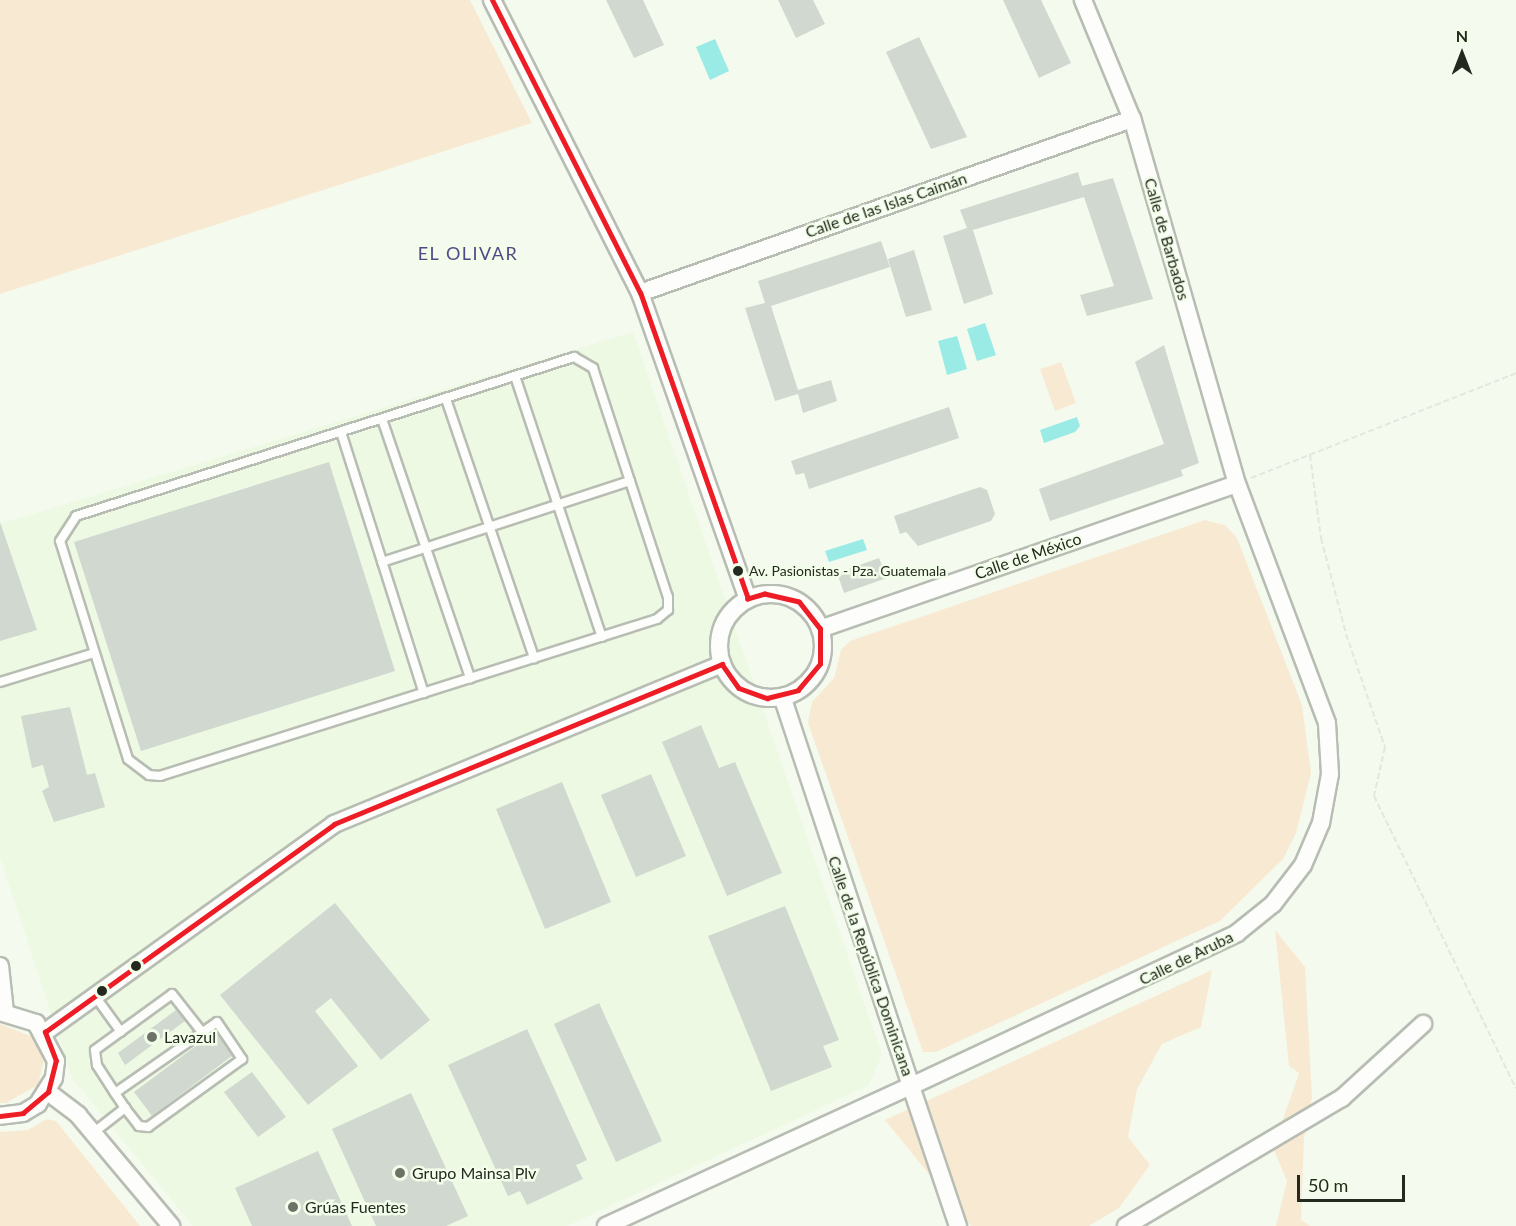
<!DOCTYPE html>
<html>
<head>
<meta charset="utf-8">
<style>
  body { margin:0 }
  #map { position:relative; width:1516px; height:1226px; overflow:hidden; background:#f4faee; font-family:Lato,sans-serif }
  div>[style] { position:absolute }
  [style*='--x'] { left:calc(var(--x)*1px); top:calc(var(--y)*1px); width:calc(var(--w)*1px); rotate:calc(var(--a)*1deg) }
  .built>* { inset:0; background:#edf9e2 }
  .green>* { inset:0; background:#f8ead2 }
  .water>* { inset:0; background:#9aebe6 }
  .building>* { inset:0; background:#d0d8d0 }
  .path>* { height:2px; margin-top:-1px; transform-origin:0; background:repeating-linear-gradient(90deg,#e4e6e1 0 6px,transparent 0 9px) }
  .roads { filter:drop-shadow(2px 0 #b8bdb3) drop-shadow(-2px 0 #b8bdb3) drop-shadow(0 2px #b8bdb3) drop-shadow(0 -2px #b8bdb3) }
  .lane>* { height:8px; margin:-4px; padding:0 4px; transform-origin:4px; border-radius:4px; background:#fdfefc }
  .street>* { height:16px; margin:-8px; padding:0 8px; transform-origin:8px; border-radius:8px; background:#fdfefc }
  .street>.ring { margin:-8px; padding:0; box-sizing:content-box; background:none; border:16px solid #fdfefc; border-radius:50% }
  .bus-1>* { height:4.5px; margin:-2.25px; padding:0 2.25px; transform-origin:2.25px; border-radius:2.25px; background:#ee1c25 }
  .dots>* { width:16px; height:16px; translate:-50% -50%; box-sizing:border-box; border:3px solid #f3feea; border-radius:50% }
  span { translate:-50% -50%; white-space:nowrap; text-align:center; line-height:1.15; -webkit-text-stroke:5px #f3feea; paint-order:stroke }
  .bus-label { font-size:14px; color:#24291f }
  .left { translate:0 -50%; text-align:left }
  .street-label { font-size:16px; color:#24291f }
  .poi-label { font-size:16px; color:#24291f }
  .neighbourhood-label { font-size:18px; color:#534887; letter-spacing:1.5px }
  .north { position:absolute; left:1432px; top:24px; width:60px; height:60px; -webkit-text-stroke:4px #f3feea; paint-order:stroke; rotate:0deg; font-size:16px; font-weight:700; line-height:24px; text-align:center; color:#24291f }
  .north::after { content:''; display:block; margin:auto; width:21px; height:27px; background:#24291f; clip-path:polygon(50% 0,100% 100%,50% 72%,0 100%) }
  .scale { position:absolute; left:1297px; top:1175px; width:108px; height:27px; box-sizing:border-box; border:3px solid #24291f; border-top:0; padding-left:8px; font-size:18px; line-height:21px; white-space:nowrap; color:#24291f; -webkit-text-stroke:4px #f3feea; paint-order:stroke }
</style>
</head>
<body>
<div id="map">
  <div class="built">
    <div style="clip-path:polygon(633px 332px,882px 1055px,869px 1085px,567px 1226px,193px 1226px,72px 1078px,0 857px,0 524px)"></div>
  </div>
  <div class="green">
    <div style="clip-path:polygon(0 0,470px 0,532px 123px,0 294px)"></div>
    <div style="clip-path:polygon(1061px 362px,1076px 403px,1055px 411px,1040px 369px)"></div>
    <div style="clip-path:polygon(1205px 520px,1225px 525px,1237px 538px,1302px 705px,1311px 773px,1296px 833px,1283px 859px,1220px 921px,936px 1052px,923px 1052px,808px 723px,812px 702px,834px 678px,841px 650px,850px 641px)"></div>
    <div style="clip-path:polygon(1275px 930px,1305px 967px,1312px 1097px,1304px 1139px,1301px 1220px,1310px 1226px,1276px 1226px,1287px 1181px,1273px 1148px,1299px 1073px,1289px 1066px)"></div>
    <div style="clip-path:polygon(1212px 970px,1201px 1027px,1162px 1044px,1137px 1089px,1128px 1137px,1150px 1165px,1119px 1208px,1089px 1226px,971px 1226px,885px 1120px)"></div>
    <div style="clip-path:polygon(0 1024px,33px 1037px,44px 1060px,38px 1085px,6px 1103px,0 1103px)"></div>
    <div style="clip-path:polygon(47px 1119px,56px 1121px,140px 1226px,0 1226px,0 1132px,28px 1130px)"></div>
  </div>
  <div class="water">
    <div style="clip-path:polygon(715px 39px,729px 71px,710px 80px,696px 47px)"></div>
    <div style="clip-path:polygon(985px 323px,996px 355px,977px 361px,967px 329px)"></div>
    <div style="clip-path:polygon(957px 336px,967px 369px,947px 375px,938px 341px)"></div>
    <div style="clip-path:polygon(1077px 417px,1080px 426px,1075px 432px,1044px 443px,1040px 430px)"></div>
    <div style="clip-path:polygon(863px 539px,867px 550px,829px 562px,825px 551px)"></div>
  </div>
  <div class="building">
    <div style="clip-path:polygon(606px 0,643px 0,664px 45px,634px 58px)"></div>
    <div style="clip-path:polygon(778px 0,813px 0,825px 24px,796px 38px)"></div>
    <div style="clip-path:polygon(1003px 0,1041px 0,1071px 63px,1039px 78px)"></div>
    <div style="clip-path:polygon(919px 37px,967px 137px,931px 149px,886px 52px)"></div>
    <div style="clip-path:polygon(1078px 172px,1082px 186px,1113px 178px,1153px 299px,1087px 316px,1080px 295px,1114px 286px,1084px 197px,973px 230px,993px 294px,964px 304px,943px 236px,967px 228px,960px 210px)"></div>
    <div style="clip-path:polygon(881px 241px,890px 267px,771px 306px,798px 390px,831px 380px,837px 401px,803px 413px,798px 394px,775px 401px,745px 308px,765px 303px,758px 281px)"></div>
    <div style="clip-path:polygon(914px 250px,932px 310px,906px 317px,888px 259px)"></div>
    <div style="clip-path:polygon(1164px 345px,1199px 463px,1181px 470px,1183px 476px,1050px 521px,1039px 489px,1164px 444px,1135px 362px)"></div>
    <div style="clip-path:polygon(949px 407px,959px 438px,809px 489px,804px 473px,796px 475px,791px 461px)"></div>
    <div style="clip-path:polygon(329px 462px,395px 671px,141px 751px,74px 542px)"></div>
    <div style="clip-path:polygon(980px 487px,987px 490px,995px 514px,991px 521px,918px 546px,906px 532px,900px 534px,894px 516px)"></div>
    <div style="clip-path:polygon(0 522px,37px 630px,0 641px)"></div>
    <div style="clip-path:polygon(879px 558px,887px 578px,844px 593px,837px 573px)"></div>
    <div style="clip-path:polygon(70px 707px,87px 775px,95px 773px,105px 807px,54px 822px,42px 791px,49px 787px,43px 765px,32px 768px,21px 716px)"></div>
    <div style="clip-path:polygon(701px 725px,719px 768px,735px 762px,782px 873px,727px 896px,662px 742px)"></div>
    <div style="clip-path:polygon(651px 774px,686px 856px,636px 877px,601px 795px)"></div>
    <div style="clip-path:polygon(562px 782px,611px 902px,545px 929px,496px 809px)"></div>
    <div style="clip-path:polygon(335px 903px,430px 1020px,381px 1060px,331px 998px,315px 1011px,358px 1066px,308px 1105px,220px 995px)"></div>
    <div style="clip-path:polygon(785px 906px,839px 1040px,823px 1046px,832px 1067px,771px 1091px,708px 936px)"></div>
    <div style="clip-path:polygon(599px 1003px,662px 1141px,616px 1162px,554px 1024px)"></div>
    <div style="clip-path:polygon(176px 1010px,185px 1021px,125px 1065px,118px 1053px)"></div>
    <div style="clip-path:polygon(527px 1029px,587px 1160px,576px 1165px,583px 1179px,527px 1205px,520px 1191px,508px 1196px,448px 1065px)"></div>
    <div style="clip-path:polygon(216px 1031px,232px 1056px,152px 1116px,134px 1092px)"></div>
    <div style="clip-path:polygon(252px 1072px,286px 1117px,258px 1137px,224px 1092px)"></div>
    <div style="clip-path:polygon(411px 1093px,468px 1216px,446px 1226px,376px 1226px,332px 1129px)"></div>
    <div style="clip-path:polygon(318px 1151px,352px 1226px,252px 1226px,235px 1188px)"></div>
  </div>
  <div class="path">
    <div style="--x:1310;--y:455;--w:84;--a:82.5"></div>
    <div style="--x:1321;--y:538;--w:99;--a:75.4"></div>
    <div style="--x:1346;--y:634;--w:120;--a:71"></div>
    <div style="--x:1385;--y:747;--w:50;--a:102.7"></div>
    <div style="--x:1374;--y:796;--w:325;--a:64.1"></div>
    <div style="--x:1251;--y:478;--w:285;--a:-21.6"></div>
  </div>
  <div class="roads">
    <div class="lane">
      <div style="--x:574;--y:357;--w:22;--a:30"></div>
      <div style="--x:593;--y:368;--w:241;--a:71.9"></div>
      <div style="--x:668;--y:597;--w:13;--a:90"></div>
      <div style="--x:668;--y:610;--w:14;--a:141"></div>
      <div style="--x:657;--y:619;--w:521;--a:162.47"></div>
      <div style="--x:160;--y:776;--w:11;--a:-175"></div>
      <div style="--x:149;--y:775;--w:26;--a:-143"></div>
      <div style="--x:128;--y:759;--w:228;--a:-107.3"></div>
      <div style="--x:60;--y:541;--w:30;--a:-57"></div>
      <div style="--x:76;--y:516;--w:523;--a:-17.71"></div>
      <div style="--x:515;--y:376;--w:275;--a:71.6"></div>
      <div style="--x:446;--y:399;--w:274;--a:71.2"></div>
      <div style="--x:382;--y:419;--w:274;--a:71.2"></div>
      <div style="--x:341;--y:432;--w:274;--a:72.4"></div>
      <div style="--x:382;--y:562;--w:261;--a:-18.1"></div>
      <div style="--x:0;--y:682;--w:98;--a:-17.1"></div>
      <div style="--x:95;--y:996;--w:44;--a:54.2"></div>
      <div style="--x:115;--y:1093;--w:124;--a:-34.8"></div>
      <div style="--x:217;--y:1022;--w:45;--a:56"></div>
      <div style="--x:242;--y:1059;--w:116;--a:144.1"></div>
      <div style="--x:148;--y:1127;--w:9;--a:-174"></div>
      <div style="--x:139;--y:1126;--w:23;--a:-128"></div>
      <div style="--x:125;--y:1108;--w:18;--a:-124"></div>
      <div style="--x:115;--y:1093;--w:33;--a:-123"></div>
      <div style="--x:97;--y:1065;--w:15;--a:-98"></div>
      <div style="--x:95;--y:1050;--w:95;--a:-36"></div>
      <div style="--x:172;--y:994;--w:48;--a:51.7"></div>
      <div style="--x:93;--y:1133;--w:41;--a:-38"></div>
    </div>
    <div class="street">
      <div style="--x:492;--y:0;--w:328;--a:63.2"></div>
      <div style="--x:640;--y:293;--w:324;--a:70.6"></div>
      <div style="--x:640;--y:293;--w:522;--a:-19.48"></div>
      <div class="ring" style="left:719px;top:594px;width:88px;height:88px"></div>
      <div style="--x:820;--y:629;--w:441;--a:-19.2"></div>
      <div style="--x:0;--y:966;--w:46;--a:83.8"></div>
      <div style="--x:0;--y:1012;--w:38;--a:17"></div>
      <div style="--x:36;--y:1023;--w:43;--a:62.2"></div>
      <div style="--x:56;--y:1061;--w:17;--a:97"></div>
      <div style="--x:54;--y:1078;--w:31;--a:122"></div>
      <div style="--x:38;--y:1104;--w:17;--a:149"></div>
      <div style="--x:23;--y:1113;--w:23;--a:173"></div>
      <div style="--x:45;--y:1032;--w:356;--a:-35.7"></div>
      <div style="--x:334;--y:824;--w:420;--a:-22.4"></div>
      <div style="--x:48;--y:1092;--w:38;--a:37"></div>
      <div style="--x:78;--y:1115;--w:145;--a:50"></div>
      <div style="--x:606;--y:1226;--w:336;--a:-24.7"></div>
      <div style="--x:911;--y:1086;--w:410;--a:-108.3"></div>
      <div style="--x:958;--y:1226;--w:148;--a:-108.6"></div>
      <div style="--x:911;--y:1086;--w:360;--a:-25.1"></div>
      <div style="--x:1237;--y:933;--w:46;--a:-38.9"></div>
      <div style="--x:1273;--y:904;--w:49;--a:-52.4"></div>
      <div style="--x:1303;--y:865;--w:46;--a:-66.8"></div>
      <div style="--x:1321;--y:823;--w:50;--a:-79.6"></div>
      <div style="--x:1330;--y:774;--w:51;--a:-93.4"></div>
      <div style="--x:1327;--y:723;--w:255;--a:-110.6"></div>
      <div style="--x:1237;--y:484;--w:380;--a:-106"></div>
      <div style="--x:1132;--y:119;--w:129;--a:-112.4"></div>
      <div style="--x:1126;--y:1226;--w:251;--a:-30.7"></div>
      <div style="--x:1342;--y:1098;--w:110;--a:-42.4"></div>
    </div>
  </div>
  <div class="bus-1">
    <div style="--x:0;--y:1116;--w:23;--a:-7"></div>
    <div style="--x:23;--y:1113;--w:33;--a:-40"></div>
    <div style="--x:48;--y:1092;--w:32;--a:-76"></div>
    <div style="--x:56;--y:1061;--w:31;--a:-111"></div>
    <div style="--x:45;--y:1032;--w:356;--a:-35.7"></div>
    <div style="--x:334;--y:824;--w:420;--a:-22.4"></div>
    <div style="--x:722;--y:664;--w:29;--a:55"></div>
    <div style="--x:739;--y:688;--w:30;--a:20"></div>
    <div style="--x:767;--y:698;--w:32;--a:-14"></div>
    <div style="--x:798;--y:690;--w:34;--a:-50"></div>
    <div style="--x:820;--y:664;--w:35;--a:-90"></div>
    <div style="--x:820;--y:629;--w:34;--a:-128"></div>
    <div style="--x:799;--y:602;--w:35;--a:-167"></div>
    <div style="--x:765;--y:594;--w:18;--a:164"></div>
    <div style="--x:748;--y:599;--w:324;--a:-109.4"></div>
    <div style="--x:640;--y:293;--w:328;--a:-116.8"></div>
  </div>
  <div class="dots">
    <div style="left:738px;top:571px;background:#24291f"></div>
    <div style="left:136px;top:966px;background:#24291f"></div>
    <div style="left:102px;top:991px;background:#24291f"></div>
    <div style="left:152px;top:1037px;background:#6d7267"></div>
    <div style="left:400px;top:1173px;background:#6d7267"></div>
    <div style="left:293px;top:1207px;background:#6d7267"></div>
  </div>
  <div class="bus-label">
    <span class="left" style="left:749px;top:571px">Av. Pasionistas - Pza. Guatemala</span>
  </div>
  <div class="street-label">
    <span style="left:886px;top:205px;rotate:-19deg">Calle de las Islas Caimán</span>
    <span style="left:1167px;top:239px;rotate:74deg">Calle de Barbados</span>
    <span style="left:1028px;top:556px;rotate:-19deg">Calle de México</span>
    <span style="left:1186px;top:958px;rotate:-26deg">Calle de Aruba</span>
    <span style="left:871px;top:966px;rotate:71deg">Calle de la República Dominicana</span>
  </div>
  <div class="poi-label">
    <span class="left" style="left:164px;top:1037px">Lavazul</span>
    <span class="left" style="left:412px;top:1173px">Grupo Mainsa Plv</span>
    <span class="left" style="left:305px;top:1207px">Grúas Fuentes</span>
  </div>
  <div class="neighbourhood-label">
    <span style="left:468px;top:253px">EL OLIVAR</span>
  </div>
  <div class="north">N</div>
  <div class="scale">50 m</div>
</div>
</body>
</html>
